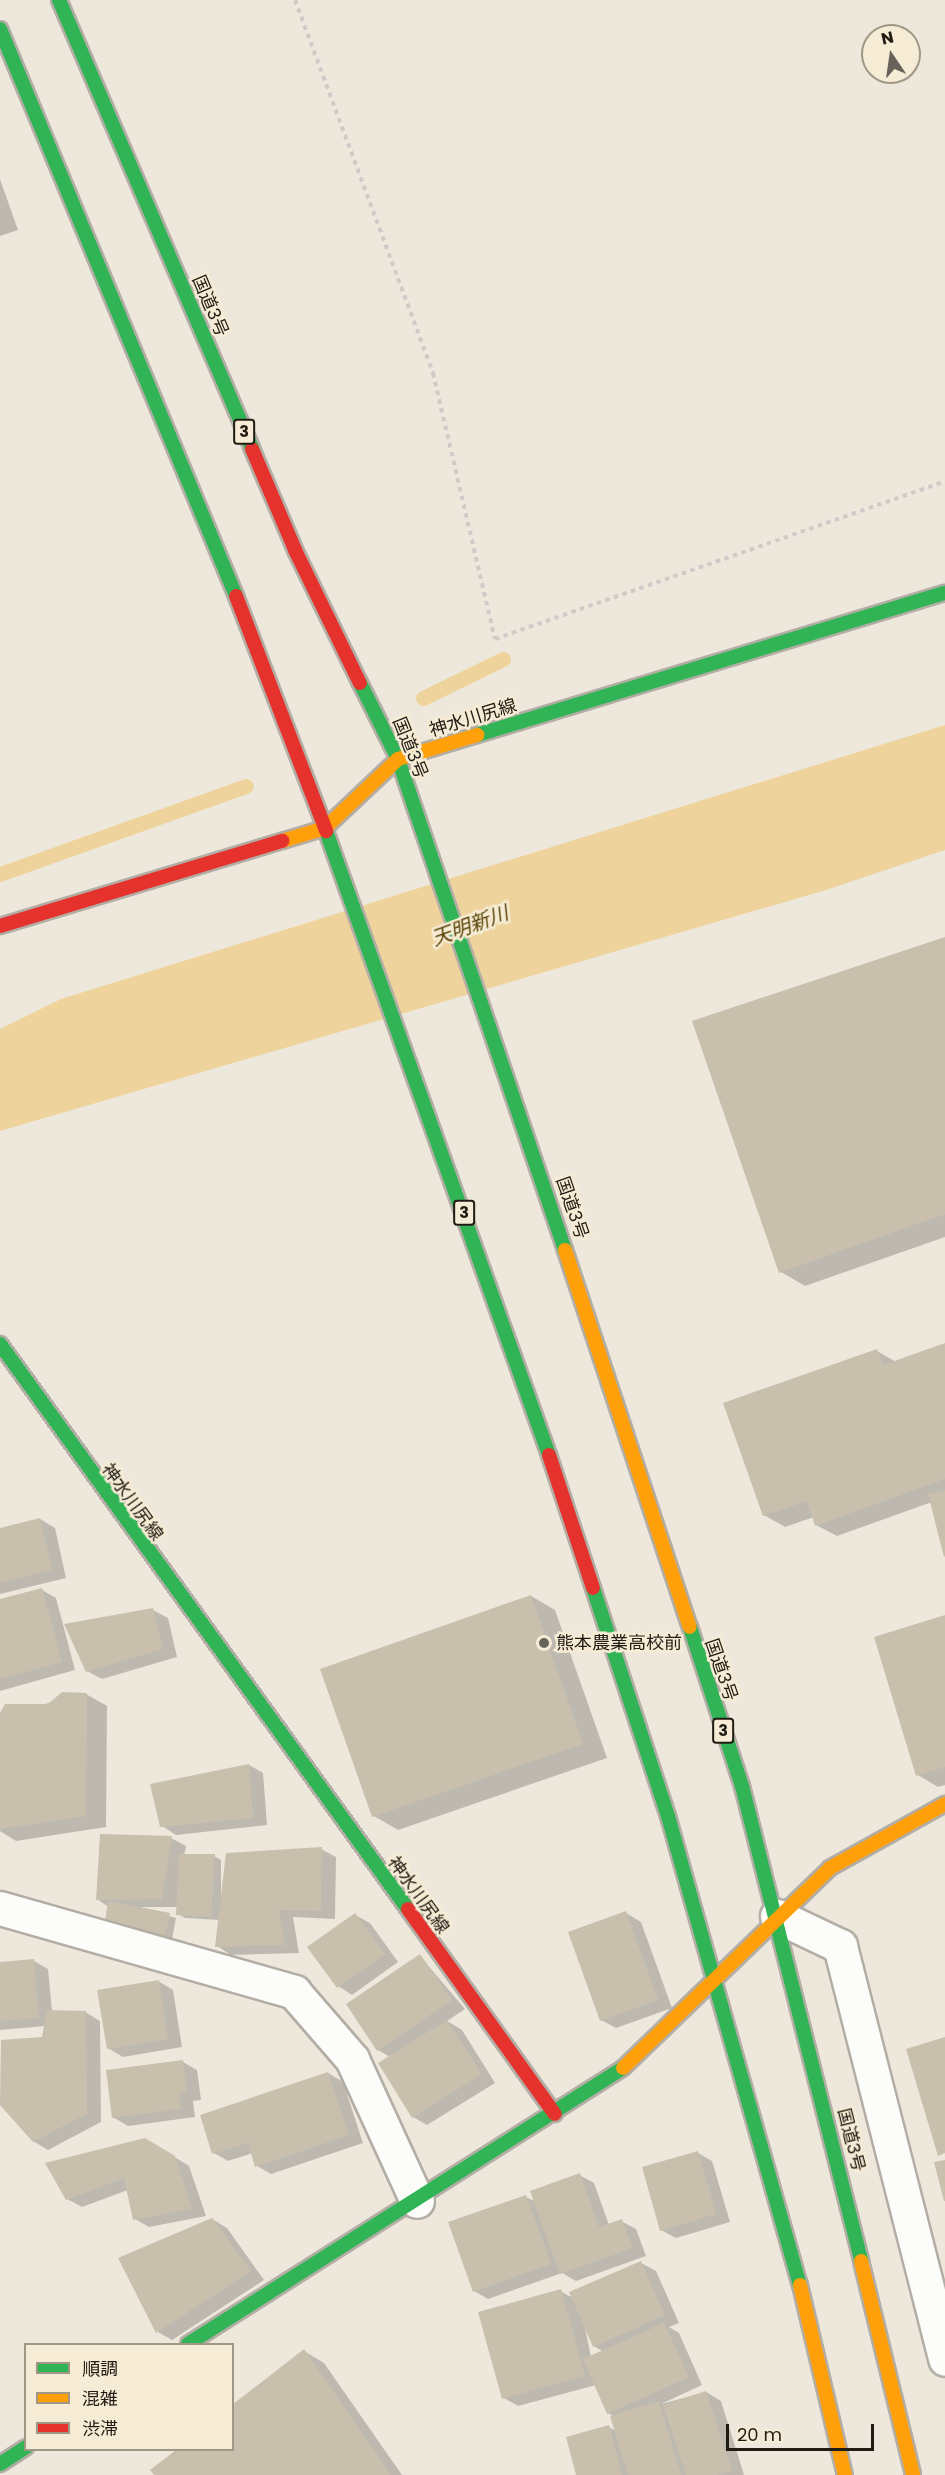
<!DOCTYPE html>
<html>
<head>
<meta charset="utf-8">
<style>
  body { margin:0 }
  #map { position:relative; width:945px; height:2475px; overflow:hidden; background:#eee8dc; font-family:Poppins,"Noto Sans JP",sans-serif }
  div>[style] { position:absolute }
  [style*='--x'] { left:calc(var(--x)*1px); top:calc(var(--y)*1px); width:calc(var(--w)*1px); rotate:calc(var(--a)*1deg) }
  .water>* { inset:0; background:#eed49c }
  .shadow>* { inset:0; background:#0003 }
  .stream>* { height:15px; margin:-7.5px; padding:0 7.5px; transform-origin:7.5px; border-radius:7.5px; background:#eed49c }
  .building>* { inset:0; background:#c8bfac }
  .path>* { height:4px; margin-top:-2px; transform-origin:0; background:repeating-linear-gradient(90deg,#cecbc8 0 4.5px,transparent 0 9px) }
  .roads { filter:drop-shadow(2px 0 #b3aea5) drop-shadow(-2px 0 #b3aea5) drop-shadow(0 2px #b3aea5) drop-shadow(0 -2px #b3aea5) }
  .street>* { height:33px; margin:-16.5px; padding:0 16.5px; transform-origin:16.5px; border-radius:16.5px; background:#fcfcfa }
  .fast>* { height:14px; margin:-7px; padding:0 7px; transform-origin:7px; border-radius:7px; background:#30b455 }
  .slow>* { height:14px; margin:-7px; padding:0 7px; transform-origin:7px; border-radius:7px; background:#ff9f0a }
  .jam>* { height:14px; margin:-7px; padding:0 7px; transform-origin:7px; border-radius:7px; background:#e5322d }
  .dots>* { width:16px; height:16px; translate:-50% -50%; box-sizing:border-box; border:3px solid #f6ebd4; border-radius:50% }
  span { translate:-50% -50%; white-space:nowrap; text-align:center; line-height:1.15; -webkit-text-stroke:5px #f6ebd4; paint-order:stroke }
  .shield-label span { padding:2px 4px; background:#f6ebd4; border:2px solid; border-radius:4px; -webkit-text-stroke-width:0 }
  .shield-label { font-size:16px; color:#201c14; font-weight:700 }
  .street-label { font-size:18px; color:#201c14 }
  .poi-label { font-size:18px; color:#201c14 }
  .left { translate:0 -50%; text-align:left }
  .water-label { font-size:20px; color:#594305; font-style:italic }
  .legend { position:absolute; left:24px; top:2343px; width:210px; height:108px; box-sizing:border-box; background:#f6ebd4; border:2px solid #a09887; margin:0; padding:8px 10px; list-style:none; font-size:18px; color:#201c14 }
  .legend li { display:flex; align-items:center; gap:12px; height:30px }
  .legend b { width:30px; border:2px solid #a09887 }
  .north { position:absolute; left:861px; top:24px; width:60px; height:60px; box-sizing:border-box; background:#f6ebd4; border:2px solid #a09887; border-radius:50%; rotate:347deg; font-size:16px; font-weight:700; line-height:24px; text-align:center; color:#201c14 }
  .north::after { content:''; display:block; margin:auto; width:21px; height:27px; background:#68635a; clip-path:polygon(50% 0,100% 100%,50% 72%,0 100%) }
  .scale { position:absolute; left:726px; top:2424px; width:148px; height:27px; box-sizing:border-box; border:3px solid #201c14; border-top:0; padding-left:8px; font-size:18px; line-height:21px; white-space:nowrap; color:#201c14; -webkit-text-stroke:4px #f6ebd4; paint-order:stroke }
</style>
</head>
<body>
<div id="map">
  <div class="water">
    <div style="clip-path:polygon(945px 725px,945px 850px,826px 890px,0 1131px,0 1029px,61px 999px)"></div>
  </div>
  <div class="shadow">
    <div style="clip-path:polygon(0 179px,18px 230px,0 236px)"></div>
    <div style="clip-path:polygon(945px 938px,945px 1237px,805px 1286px,781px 1272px)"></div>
    <div style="clip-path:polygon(945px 1344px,945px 1554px,932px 1502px,837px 1536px,816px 1525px,814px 1517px,785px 1527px,764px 1515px,877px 1351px,896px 1362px)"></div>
    <div style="clip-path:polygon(40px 1519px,55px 1528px,66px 1578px,0 1594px,0 1529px)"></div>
    <div style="clip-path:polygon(42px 1590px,56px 1598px,75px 1670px,0 1691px,0 1600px)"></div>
    <div style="clip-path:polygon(531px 1596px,555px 1610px,607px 1758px,398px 1830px,374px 1816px)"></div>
    <div style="clip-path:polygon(153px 1610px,168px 1618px,177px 1657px,102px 1679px,87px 1671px)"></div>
    <div style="clip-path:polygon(945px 1617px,945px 1785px,938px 1787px,918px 1775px)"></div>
    <div style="clip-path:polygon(86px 1694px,107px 1706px,106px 1827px,16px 1841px,0 1831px,0 1715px)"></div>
    <div style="clip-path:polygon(249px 1765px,263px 1773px,267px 1825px,176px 1835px,162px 1826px)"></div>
    <div style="clip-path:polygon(171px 1838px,186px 1846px,184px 1856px,214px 1856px,221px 1860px,221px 1907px,321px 1849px,336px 1857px,335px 1919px,293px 1917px,299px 1953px,231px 1955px,217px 1946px,220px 1920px,185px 1918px,178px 1914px,178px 1907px,140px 1907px,176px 1918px,170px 1950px,97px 1899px)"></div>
    <div style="clip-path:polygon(626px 1913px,641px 1922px,672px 2008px,616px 2028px,601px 2020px)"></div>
    <div style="clip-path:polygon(355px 1915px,370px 1923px,398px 1962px,352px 1995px,338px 1986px)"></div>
    <div style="clip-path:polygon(420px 1956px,465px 2009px,447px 2021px,462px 2030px,495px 2083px,427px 2125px,413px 2117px,390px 2057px,378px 2050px)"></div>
    <div style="clip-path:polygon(34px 1961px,48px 1969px,52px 2011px,85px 2012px,100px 2021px,101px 2122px,48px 2150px,33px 2141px,45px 2026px,0 2030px,0 1964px)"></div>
    <div style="clip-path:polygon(158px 1981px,173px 1990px,182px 2047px,123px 2057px,108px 2048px)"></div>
    <div style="clip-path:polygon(183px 2062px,197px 2070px,201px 2100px,193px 2101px,195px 2117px,128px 2126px,113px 2117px)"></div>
    <div style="clip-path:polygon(328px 2073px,343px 2082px,363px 2143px,271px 2174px,257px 2166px,253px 2153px,228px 2161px,214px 2153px)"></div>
    <div style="clip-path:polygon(160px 2148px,189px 2166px,206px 2216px,149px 2227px,135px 2219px,128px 2190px,82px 2207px,67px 2199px)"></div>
    <div style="clip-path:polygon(698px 2153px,712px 2161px,730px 2222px,676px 2238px,661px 2230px)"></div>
    <div style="clip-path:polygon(579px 2175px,594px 2183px,609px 2225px,621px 2221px,636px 2229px,646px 2256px,576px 2281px,562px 2273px,488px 2299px,474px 2291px,526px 2197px,536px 2202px)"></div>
    <div style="clip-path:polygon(212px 2219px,227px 2228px,264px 2280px,172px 2340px,158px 2332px)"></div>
    <div style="clip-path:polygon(evenodd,641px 2263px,656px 2271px,679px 2323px,669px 2327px,679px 2333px,702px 2385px,661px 2404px,706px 2392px,721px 2401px,744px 2475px,577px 2475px,609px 2427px,616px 2431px,614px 2416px,608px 2413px,596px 2385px,518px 2406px,504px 2398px,560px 2291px,573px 2298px,641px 2263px,584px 2323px,594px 2346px,604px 2352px,591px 2357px,584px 2323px)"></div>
    <div style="clip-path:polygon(304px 2351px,324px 2363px,402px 2475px,156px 2475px,152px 2470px,179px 2450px,232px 2450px)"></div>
  </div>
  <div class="stream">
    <div style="--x:423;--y:698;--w:89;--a:-26"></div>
    <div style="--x:0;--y:874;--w:261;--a:-19.7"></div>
  </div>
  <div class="building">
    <div style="clip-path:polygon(945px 937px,945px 1214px,779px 1273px,692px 1021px)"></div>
    <div style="clip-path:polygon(945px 1343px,945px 1479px,815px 1526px,807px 1501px,763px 1516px,723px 1403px,877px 1349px,883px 1365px)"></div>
    <div style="clip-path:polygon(945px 1490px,945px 1556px,944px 1557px,928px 1494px)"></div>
    <div style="clip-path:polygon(40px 1518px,52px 1570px,0 1583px,0 1528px)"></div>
    <div style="clip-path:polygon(42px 1588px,62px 1662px,0 1679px,0 1599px)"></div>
    <div style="clip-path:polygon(531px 1595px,583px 1744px,372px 1817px,320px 1669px)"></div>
    <div style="clip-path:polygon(153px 1608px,163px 1649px,86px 1672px,64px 1624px)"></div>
    <div style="clip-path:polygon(945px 1615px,945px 1767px,916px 1776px,874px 1637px)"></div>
    <div style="clip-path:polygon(62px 1692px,87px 1693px,86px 1816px,0 1829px,0 1713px,5px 1704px,48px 1704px)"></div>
    <div style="clip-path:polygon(249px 1764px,253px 1818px,160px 1827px,150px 1784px)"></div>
    <div style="clip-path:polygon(100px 1834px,172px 1836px,162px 1899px,96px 1900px)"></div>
    <div style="clip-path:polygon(322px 1847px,321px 1911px,279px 1910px,285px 1945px,215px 1947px,226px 1853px)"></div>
    <div style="clip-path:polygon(179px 1854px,215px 1854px,211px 1917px,176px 1915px)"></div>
    <div style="clip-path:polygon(108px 1901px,170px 1913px,163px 1947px,103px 1935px)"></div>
    <div style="clip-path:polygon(626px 1911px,658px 2000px,600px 2021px,568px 1932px)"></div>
    <div style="clip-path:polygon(355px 1913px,385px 1954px,337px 1988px,307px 1947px)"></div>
    <div style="clip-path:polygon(420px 1954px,452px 2000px,377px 2051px,346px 2004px)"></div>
    <div style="clip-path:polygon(34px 1959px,39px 2018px,0 2021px,0 1962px)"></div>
    <div style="clip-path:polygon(159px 1980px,168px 2039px,107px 2049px,97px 1990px)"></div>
    <div style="clip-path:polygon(47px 2010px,86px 2011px,87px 2114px,33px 2142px,0 2105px,1px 2040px,42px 2037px)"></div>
    <div style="clip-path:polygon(447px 2020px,482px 2074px,412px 2118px,378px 2063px)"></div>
    <div style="clip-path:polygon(945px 2037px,945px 2153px,938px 2156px,906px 2049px)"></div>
    <div style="clip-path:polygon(183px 2060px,187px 2092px,179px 2093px,181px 2109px,112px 2118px,106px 2070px)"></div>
    <div style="clip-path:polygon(328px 2072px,349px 2135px,255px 2167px,248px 2143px,212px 2154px,200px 2115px)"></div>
    <div style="clip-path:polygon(145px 2138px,175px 2156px,192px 2209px,133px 2220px,124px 2178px,66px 2200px,45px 2163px)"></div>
    <div style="clip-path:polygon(698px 2151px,716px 2214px,660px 2231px,642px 2167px)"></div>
    <div style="clip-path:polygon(945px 2160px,945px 2201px,944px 2201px,934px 2162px)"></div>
    <div style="clip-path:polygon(580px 2173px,599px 2227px,622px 2219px,633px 2248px,560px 2274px,530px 2191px)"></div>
    <div style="clip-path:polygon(526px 2195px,551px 2264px,473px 2292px,448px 2222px)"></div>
    <div style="clip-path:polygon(212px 2218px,251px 2271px,156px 2333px,118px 2258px)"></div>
    <div style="clip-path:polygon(641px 2261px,665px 2315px,593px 2347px,569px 2292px)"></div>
    <div style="clip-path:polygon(561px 2289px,585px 2376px,502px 2399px,478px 2312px)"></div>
    <div style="clip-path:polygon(664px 2323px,689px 2377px,607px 2414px,583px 2359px)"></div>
    <div style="clip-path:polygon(304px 2349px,391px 2475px,154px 2475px,150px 2470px,176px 2450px,232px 2450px,232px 2405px)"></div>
    <div style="clip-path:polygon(706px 2391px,732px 2470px,717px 2475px,686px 2475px,663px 2405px)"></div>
    <div style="clip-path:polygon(659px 2401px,681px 2475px,628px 2475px,610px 2416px)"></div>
    <div style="clip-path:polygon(609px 2425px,622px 2475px,576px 2475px,566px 2437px)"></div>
  </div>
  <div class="path">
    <div style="--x:295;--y:0;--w:398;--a:69.7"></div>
    <div style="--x:433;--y:373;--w:273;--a:76.9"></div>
    <div style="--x:495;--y:639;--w:477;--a:-19.3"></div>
  </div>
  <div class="roads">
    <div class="street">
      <div style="--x:0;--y:1908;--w:306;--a:15.9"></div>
      <div style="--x:294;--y:1992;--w:89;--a:49.1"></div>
      <div style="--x:352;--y:2059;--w:156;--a:65.4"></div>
      <div style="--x:777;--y:1916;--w:70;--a:25.5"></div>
      <div style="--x:840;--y:1946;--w:426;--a:75.7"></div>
    </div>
    <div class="fast">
      <div style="--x:59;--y:0;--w:489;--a:66.7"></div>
      <div style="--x:0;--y:29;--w:614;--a:67.4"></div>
      <div style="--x:360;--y:683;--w:85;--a:63.4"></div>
      <div style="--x:398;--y:759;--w:519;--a:71.22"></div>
      <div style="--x:477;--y:735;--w:489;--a:-16.9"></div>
      <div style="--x:326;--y:831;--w:663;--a:70.33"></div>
      <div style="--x:0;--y:1344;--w:697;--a:54.17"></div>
      <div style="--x:593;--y:1588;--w:240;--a:71.8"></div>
      <div style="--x:668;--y:1816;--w:487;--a:74.3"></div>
      <div style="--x:690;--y:1627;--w:167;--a:71.9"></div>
      <div style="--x:742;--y:1786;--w:490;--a:75.9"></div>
      <div style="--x:188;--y:2344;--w:515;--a:-32.39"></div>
      <div style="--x:0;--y:2464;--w:31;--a:-33"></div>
    </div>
    <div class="slow">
      <div style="--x:282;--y:841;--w:45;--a:-16.8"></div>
      <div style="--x:325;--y:828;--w:100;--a:-43.4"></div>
      <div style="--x:398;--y:759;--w:83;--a:-16.9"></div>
      <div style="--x:565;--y:1250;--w:397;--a:71.7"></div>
      <div style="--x:623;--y:2068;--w:288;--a:-44"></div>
      <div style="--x:830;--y:1868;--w:132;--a:-29.1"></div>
      <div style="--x:861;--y:2261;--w:220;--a:76.3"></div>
      <div style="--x:800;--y:2285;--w:195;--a:76.7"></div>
    </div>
    <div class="jam">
      <div style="--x:252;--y:449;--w:110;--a:66.9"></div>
      <div style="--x:295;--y:550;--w:148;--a:64"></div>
      <div style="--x:236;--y:596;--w:252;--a:69"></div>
      <div style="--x:0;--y:926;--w:295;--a:-16.8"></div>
      <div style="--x:549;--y:1455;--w:140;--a:71.7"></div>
      <div style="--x:408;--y:1909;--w:252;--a:54.4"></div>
    </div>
  </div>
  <div class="dots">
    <div style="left:544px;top:1643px;background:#68635a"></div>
  </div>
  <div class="shield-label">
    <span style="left:244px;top:432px">3</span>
    <span style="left:464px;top:1213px">3</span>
    <span style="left:723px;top:1731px">3</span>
  </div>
  <div class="street-label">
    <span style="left:210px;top:306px;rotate:67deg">国道3号</span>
    <span style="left:473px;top:718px;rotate:-17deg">神水川尻線</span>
    <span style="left:410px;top:748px;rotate:68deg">国道3号</span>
    <span style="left:572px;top:1208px;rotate:71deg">国道3号</span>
    <span style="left:132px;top:1502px;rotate:54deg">神水川尻線</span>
    <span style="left:721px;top:1670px;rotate:71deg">国道3号</span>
    <span style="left:418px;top:1895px;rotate:54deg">神水川尻線</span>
    <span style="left:851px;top:2140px;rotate:76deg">国道3号</span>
  </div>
  <div class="poi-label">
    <span class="left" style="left:556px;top:1643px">熊本農業高校前</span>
  </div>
  <div class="water-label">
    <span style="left:470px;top:926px;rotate:-20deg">天明新川</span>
  </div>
  <ul class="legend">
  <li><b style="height:8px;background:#30b455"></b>順調</li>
  <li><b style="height:8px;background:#ff9f0a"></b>混雑</li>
  <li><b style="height:8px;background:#e5322d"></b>渋滞</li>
  </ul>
  <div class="north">N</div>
  <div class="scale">20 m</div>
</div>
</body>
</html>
